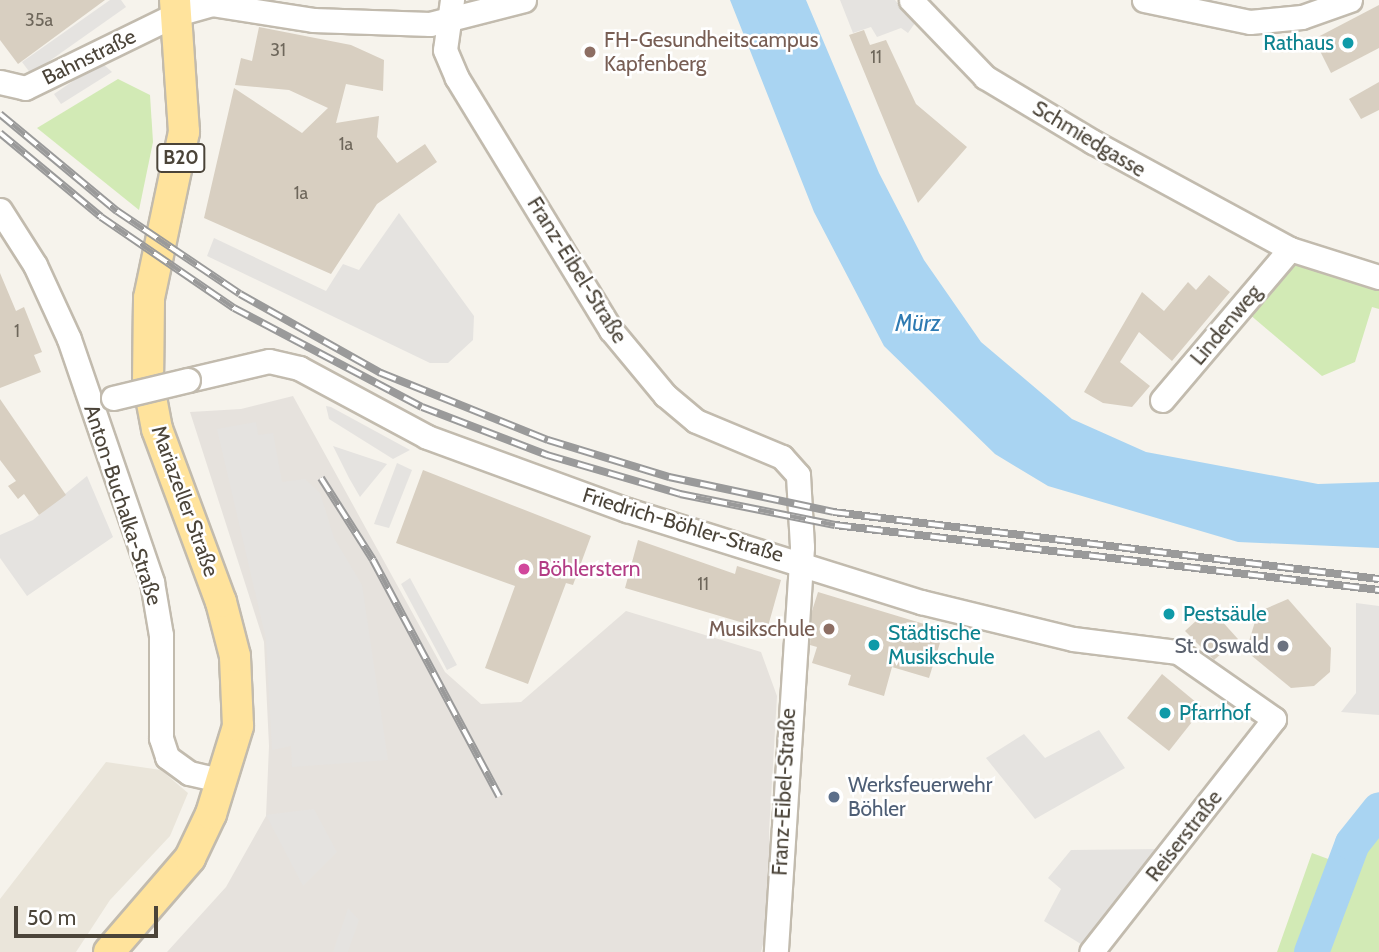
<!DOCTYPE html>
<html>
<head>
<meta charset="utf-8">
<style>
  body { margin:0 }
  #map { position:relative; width:1379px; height:952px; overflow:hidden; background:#f6f3ec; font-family:Cabin,sans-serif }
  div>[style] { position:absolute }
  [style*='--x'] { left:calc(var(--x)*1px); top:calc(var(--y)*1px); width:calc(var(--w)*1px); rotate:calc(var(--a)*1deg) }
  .residential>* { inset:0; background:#eae5da }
  .industrial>* { inset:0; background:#e6e2dd }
  .green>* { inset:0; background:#d2eab5 }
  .parking>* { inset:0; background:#e5e3e0 }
  .water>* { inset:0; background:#a9d4f2 }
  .river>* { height:35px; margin:-17.5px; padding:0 17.5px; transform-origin:17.5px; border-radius:17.5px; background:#a9d4f2 }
  .building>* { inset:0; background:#d8cfc1 }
  .roads { filter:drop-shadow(2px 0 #c2bbae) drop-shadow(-2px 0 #c2bbae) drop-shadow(0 2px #c2bbae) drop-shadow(0 -2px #c2bbae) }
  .minor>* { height:23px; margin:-11.5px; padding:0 11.5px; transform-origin:11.5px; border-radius:11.5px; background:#fff }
  .major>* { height:30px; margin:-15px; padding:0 15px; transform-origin:15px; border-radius:15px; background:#ffe39c }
  .rail>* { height:8px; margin-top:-4px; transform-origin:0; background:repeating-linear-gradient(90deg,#fff 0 16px,#9a9a9a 0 32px); box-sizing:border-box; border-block:2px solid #9a9a9a }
  .bridges { filter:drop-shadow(2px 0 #c2bbae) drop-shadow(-2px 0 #c2bbae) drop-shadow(0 2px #c2bbae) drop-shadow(0 -2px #c2bbae) }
  .minor-bridge>* { height:23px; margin:-11.5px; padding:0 11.5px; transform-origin:11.5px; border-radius:11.5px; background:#fff }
  .dots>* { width:19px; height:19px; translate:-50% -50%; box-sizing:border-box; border:4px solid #fff; border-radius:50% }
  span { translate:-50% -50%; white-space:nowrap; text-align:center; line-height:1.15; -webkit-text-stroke:5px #fff; paint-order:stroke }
  .number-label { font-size:18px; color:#6e675b }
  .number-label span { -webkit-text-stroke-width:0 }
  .shield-label span { padding:2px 5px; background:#fff; border:2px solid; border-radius:5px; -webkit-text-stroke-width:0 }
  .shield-label { font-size:19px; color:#4b4439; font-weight:700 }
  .education-label { font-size:21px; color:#785e54 }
  .left { translate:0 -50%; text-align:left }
  .right { translate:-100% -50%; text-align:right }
  .culture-label { font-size:21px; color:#0d838f }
  .street-label { font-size:21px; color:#4b4439 }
  .hotel-label { font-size:21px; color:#b23c85 }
  .worship-label { font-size:21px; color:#5b616d }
  .service-label { font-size:21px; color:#4e5e75 }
  .water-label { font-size:23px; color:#2e7ab2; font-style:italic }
  .scale { position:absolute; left:14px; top:906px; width:144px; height:32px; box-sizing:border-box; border:4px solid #4b4439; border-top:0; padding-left:9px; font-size:21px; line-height:24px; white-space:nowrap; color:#4b4439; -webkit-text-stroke:5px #fff; paint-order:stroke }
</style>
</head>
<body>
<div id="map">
  <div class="residential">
    <div style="clip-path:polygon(106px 762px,161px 770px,188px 793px,170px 836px,110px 900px,76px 952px,0 952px,0 899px)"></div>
  </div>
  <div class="industrial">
    <div style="clip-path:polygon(293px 396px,445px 672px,481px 704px,521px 702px,626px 611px,761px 652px,777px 696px,769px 832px,775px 899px,761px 952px,167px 952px,226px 887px,266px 816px,269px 746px,264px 642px,190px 412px,241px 409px)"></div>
  </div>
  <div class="green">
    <div style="clip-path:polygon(118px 79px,150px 95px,153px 142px,139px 210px,37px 128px)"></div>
    <div style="clip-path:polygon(1282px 257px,1379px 285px,1379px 309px,1372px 307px,1355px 362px,1322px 376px,1242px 308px)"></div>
    <div style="clip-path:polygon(1379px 828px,1379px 952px,1277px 952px,1312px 853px,1358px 870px)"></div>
  </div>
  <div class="parking">
    <div style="clip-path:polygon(110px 0,121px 0,126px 7px,31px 74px,22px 62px)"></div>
    <div style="clip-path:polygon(840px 0,895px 0,915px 23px,908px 33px,901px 28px,877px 37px,871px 27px,853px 33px)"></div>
    <div style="clip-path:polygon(101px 62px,112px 72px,61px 104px,54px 94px)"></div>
    <div style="clip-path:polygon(399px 213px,474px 316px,473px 340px,448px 363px,430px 363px,207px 256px,214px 238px,326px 291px,343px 264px,359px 270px)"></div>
    <div style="clip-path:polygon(326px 406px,331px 407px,410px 450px,393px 459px,329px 419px)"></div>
    <div style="clip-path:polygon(256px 422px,258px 435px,273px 433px,282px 482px,305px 479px,320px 493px,334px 538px,362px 585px,388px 760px,292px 767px,291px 746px,272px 750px,266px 639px,217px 429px)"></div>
    <div style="clip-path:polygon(333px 446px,387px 464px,360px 497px,349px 478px)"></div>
    <div style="clip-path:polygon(397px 463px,412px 470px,389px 528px,374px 524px)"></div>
    <div style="clip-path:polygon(87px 476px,113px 537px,27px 596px,0 558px,0 535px,33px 520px)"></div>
    <div style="clip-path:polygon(410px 578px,457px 665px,447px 670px,401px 584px)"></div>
    <div style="clip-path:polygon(1356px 603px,1379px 606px,1379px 715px,1341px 712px,1356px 693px)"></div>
    <div style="clip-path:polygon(1099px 730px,1125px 768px,1035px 819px,986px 758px,1024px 734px,1045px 758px)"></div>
    <div style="clip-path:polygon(314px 809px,337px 852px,303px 886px,266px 815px)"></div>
    <div style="clip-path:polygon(1163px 849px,1084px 946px,1044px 921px,1061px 889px,1048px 878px,1071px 850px)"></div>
    <div style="clip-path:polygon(348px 908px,359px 920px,348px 952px,333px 952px)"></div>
  </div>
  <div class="water">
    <div style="clip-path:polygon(730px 0,806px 0,879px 173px,924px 260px,981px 342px,1072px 419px,1146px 452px,1318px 484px,1379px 482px,1379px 548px,1238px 542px,1048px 486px,995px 454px,884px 346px,814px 212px)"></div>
  </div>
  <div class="river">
    <div style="--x:1311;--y:952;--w:116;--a:-69.4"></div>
    <div style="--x:1352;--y:843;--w:43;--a:-51.5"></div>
  </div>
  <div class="building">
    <div style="clip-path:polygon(0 0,105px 0,18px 64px,0 40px)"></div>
    <div style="clip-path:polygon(1379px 5px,1379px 48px,1331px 73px,1314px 39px)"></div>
    <div style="clip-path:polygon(259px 27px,351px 45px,384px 60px,383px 91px,346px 84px,336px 123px,379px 116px,377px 137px,397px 163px,425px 144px,437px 162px,377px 204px,331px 274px,204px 218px,234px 88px,302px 133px,328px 108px,289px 90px,235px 85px,241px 58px,252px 61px)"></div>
    <div style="clip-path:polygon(864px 30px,870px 45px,886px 40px,916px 104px,967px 147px,918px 203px,849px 35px)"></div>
    <div style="clip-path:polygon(1379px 82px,1379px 110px,1361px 119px,1349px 99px)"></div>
    <div style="clip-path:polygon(0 273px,16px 311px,24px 307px,42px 352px,34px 355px,41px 372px,0 388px)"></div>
    <div style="clip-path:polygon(1209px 275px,1230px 292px,1172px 361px,1139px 332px,1120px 362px,1150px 386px,1132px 407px,1103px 403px,1084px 392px,1142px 292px,1164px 311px,1188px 282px,1196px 290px)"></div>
    <div style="clip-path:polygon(0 399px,66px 495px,39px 515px,24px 494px,18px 499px,8px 486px,16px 481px,0 460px)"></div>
    <div style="clip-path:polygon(423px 470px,591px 536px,573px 585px,566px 583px,528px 684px,485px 668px,515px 586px,396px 543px)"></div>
    <div style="clip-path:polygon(638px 540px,735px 574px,737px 566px,781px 580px,767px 630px,625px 588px)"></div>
    <div style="clip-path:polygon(818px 592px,944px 630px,929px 678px,892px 667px,884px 696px,848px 685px,851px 675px,812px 663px,817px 647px,810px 645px,812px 611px)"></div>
    <div style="clip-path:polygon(1288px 599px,1331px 648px,1330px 672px,1314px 686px,1291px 688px,1246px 651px,1258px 612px)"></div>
    <div style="clip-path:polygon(1210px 608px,1238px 639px,1214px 660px,1185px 631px)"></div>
    <div style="clip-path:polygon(1162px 674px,1203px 708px,1169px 751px,1127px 718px)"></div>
  </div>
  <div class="roads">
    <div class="minor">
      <div style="--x:452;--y:0;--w:50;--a:98"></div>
      <div style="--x:445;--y:50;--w:30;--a:67"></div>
      <div style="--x:457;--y:78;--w:295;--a:58.6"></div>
      <div style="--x:611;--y:330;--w:85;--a:50.3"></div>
      <div style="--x:665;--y:395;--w:40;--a:40"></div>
      <div style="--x:696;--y:421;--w:93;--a:22.7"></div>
      <div style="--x:782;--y:457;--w:24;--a:48"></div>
      <div style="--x:798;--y:475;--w:72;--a:86.8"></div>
      <div style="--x:802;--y:547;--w:406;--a:93.7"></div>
      <div style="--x:911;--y:0;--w:107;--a:46.1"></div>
      <div style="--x:985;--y:77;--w:126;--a:31"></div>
      <div style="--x:1093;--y:142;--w:224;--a:28.5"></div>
      <div style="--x:1290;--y:249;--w:93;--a:17.5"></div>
      <div style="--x:1144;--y:0;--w:108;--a:11.7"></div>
      <div style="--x:1250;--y:22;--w:52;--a:-5.5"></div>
      <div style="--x:1302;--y:17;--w:51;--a:-19.5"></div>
      <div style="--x:0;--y:82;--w:26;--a:13"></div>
      <div style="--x:25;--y:88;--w:169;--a:-26"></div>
      <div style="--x:177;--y:14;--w:35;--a:-16"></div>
      <div style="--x:211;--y:4;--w:103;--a:8.9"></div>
      <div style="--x:313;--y:20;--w:117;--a:2"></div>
      <div style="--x:430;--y:24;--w:97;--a:-14.3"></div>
      <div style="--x:0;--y:210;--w:65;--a:57.5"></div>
      <div style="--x:35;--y:265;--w:81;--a:65.3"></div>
      <div style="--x:69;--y:339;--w:257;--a:71.1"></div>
      <div style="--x:152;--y:582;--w:54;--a:80.4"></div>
      <div style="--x:161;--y:635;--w:103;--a:90"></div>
      <div style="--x:161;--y:738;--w:20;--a:72"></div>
      <div style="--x:167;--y:757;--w:27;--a:36"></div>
      <div style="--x:189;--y:773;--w:35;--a:13"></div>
      <div style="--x:188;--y:380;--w:83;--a:-13.2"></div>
      <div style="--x:269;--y:361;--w:31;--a:13"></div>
      <div style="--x:299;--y:368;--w:145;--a:28.3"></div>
      <div style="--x:427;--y:437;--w:213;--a:20.1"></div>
      <div style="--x:627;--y:510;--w:308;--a:17.4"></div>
      <div style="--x:921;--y:602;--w:156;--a:13.7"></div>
      <div style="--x:1073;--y:639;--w:106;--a:7.1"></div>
      <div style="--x:1178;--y:652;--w:117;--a:34.9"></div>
      <div style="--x:1274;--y:719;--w:296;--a:128.1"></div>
      <div style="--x:1162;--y:400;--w:198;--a:-49.7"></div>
    </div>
    <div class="major">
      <div style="--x:109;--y:952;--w:124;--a:-49.2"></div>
      <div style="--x:190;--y:858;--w:49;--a:-64.5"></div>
      <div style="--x:211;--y:814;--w:92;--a:-72.9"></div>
      <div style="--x:238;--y:726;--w:70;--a:-92.5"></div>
      <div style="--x:235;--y:656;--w:56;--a:-104.5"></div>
      <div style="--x:221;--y:602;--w:184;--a:-110.3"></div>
      <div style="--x:157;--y:429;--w:48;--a:-100.8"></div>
      <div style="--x:148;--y:382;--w:84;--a:-89.3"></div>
      <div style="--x:149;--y:298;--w:170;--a:-78.1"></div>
      <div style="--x:184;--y:132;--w:132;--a:-93.9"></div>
    </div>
  </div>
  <div class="rail">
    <div style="--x:0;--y:114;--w:152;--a:39.7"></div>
    <div style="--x:117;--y:211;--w:148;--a:34"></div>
    <div style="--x:240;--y:294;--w:162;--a:29.3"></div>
    <div style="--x:381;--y:373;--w:180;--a:21.9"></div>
    <div style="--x:548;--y:440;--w:127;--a:17"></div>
    <div style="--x:669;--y:477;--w:168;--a:12"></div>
    <div style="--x:833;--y:512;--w:550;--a:7"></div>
    <div style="--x:0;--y:133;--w:131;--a:39.7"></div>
    <div style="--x:101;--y:217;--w:161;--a:34.4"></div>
    <div style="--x:234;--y:308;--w:212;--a:27.8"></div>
    <div style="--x:422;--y:407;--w:134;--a:21"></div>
    <div style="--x:547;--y:455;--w:139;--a:16.3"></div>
    <div style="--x:680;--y:494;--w:158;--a:11.3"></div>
    <div style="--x:835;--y:525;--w:548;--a:6.81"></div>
    <div style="--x:321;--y:478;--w:97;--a:57.6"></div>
    <div style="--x:373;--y:560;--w:268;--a:61.9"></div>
  </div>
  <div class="bridges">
    <div class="minor-bridge">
      <div style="--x:113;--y:398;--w:77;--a:-13.5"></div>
    </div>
  </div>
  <div class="dots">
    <div style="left:1348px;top:43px;background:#0f9aa8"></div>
    <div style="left:590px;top:52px;background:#8d6e63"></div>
    <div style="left:524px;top:569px;background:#d1479c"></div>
    <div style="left:1169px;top:614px;background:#0f9aa8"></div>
    <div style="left:829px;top:629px;background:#8d6e63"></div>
    <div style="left:874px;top:645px;background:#0f9aa8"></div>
    <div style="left:1283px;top:646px;background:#6b7280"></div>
    <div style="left:1165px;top:713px;background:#0f9aa8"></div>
    <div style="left:834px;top:797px;background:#5c6f8a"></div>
  </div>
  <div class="number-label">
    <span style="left:39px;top:20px">35a</span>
    <span style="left:278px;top:50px">31</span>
    <span style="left:876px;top:57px">11</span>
    <span style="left:346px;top:144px">1a</span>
    <span style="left:301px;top:193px">1a</span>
    <span style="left:17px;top:331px">1</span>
    <span style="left:703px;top:584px">11</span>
  </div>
  <div class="shield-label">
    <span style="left:181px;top:158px">B20</span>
  </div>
  <div class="education-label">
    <span class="left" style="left:604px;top:52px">FH-Gesundheitscampus<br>Kapfenberg</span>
    <span class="right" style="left:815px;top:629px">Musikschule</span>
  </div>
  <div class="culture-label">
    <span class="right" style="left:1334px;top:43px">Rathaus</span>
    <span class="left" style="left:1183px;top:614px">Pestsäule</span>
    <span class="left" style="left:888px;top:645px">Städtische<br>Musikschule</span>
    <span class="left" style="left:1179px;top:713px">Pfarrhof</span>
  </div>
  <div class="street-label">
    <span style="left:89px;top:57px;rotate:-26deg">Bahnstraße</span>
    <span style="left:1089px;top:139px;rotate:31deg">Schmiedgasse</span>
    <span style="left:577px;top:270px;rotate:58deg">Franz-Eibel-Straße</span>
    <span style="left:1226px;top:325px;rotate:-50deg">Lindenweg</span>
    <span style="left:185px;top:501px;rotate:70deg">Mariazeller Straße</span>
    <span style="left:123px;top:505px;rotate:72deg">Anton-Buchalka-Straße</span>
    <span style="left:683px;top:525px;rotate:17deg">Friedrich-Böhler-Straße</span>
    <span style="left:784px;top:792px;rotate:-87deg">Franz-Eibel-Straße</span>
    <span style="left:1184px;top:836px;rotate:-52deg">Reiserstraße</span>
  </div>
  <div class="hotel-label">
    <span class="left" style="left:538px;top:569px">Böhlerstern</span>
  </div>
  <div class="worship-label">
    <span class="right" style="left:1269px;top:646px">St. Oswald</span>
  </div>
  <div class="service-label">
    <span class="left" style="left:848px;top:797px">Werksfeuerwehr<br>Böhler</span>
  </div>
  <div class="water-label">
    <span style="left:918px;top:323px">Mürz</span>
  </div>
  <div class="scale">50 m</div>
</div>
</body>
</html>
